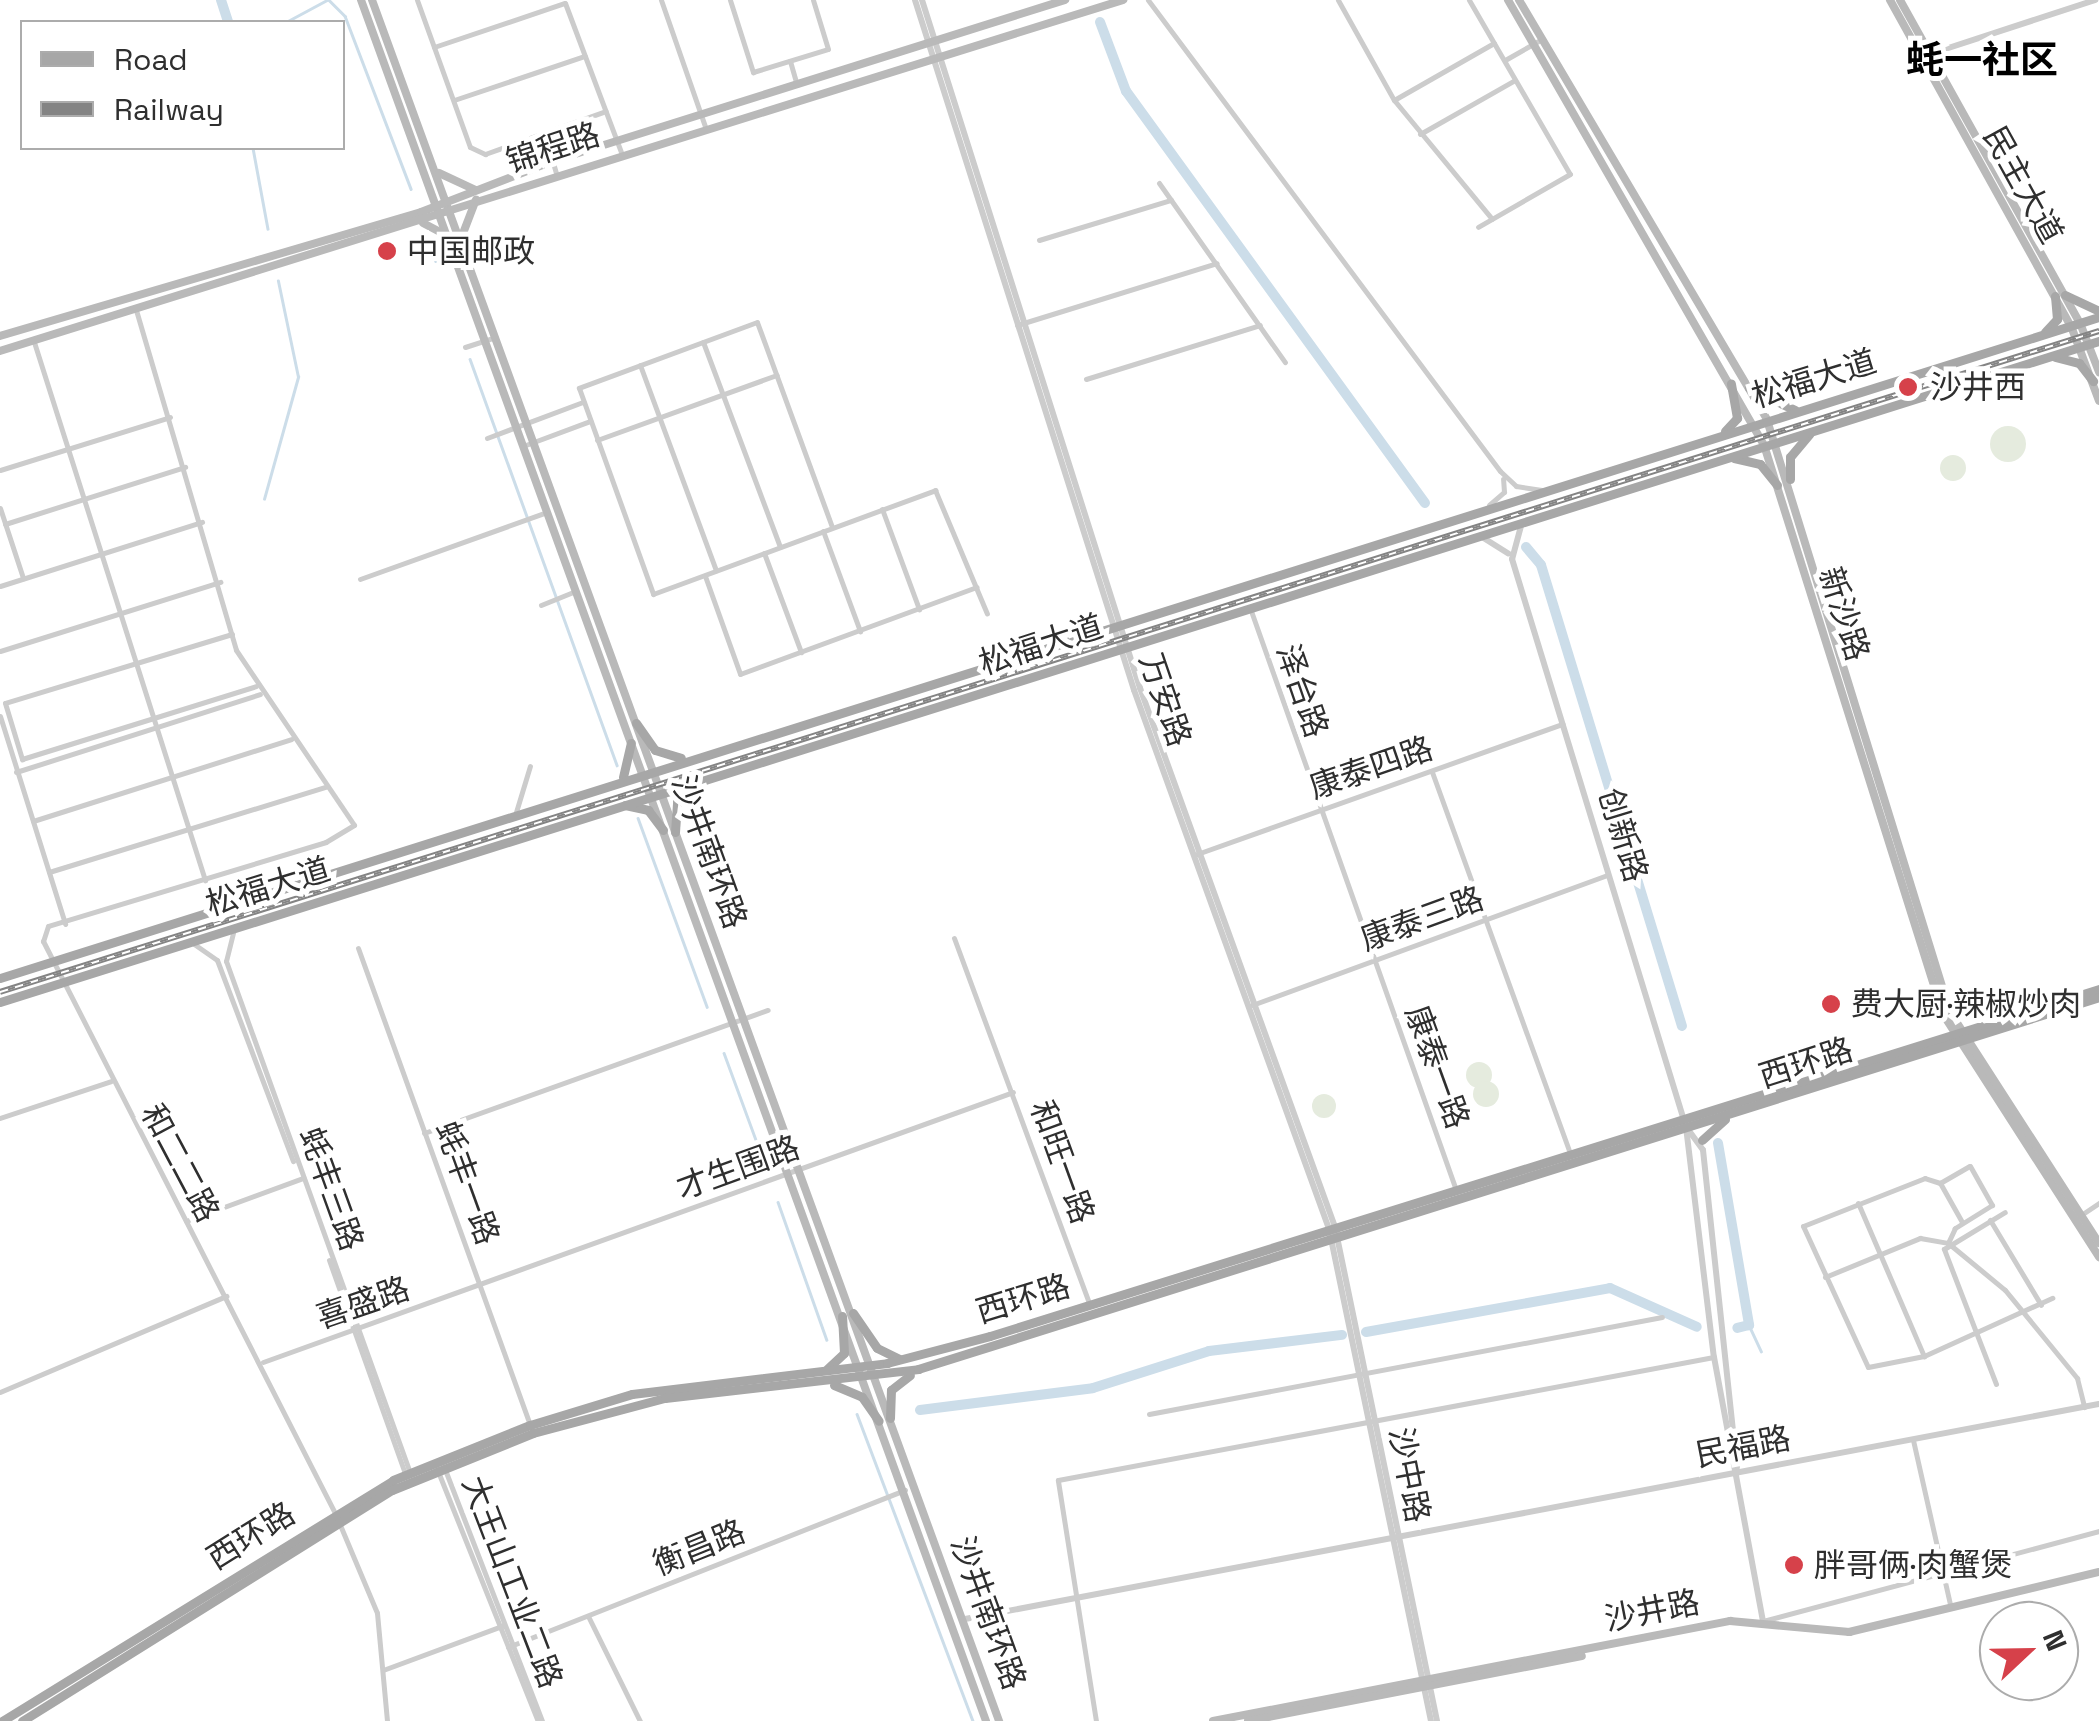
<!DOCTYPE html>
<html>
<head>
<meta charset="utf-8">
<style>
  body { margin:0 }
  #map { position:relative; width:2099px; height:1721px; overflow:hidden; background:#fff; font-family:"Space Grotesk","Noto Sans SC",sans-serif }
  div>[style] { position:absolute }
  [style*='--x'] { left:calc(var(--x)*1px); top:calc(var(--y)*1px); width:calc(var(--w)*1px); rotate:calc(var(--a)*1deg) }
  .green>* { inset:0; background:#e5ebde }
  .round { border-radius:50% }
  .stream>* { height:2.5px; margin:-1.25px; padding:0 1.25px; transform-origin:1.25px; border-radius:1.25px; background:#ccdde9 }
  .river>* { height:10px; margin:-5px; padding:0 5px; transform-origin:5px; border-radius:5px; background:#ccdde9 }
  .minor>* { height:5px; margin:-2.5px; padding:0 2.5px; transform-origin:2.5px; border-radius:2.5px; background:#ccc }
  .tertiary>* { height:6px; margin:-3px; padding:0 3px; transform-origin:3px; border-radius:3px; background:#ccc }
  .secondary>* { height:8px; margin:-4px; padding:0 4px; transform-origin:4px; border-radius:4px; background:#b9b9b9 }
  .primary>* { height:9px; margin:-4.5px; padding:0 4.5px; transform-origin:4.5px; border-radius:4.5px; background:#a7a7a7 }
  .rail>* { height:6px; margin-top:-3px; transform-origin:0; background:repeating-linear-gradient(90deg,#fff 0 8px,#848484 0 16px); box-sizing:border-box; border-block:2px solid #848484 }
  .dots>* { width:28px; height:28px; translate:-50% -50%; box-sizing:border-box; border:5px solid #fff; border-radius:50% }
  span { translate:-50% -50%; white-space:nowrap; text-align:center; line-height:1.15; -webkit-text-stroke:10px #fff; paint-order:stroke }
  .street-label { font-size:32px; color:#2f2f2f }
  .poi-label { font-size:32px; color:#2f2f2f }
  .left { translate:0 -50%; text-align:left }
  .quarter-label { font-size:38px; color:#000; font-weight:700 }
  .legend { position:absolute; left:20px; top:20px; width:325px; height:130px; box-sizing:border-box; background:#fff; border:2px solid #acacac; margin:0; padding:12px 18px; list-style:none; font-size:30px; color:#2f2f2f }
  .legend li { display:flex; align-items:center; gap:20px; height:50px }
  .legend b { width:50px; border:2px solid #acacac }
  .north { position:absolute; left:1979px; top:1601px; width:100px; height:100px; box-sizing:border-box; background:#fff; border:2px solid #acacac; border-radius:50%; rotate:68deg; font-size:28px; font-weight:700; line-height:40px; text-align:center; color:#2f2f2f }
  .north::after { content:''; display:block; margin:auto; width:35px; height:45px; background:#d6414a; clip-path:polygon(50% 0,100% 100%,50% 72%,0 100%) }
</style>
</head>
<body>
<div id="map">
  <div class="green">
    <div class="round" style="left:1990px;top:426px;width:36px;height:36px"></div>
    <div class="round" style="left:1940px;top:455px;width:26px;height:26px"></div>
    <div class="round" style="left:1466px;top:1062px;width:26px;height:26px"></div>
    <div class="round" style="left:1473px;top:1081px;width:26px;height:26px"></div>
    <div class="round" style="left:1312px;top:1094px;width:24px;height:24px"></div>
  </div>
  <div class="stream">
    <div style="--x:329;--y:0;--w:23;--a:45"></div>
    <div style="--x:345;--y:16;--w:185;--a:69.1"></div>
    <div style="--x:286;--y:22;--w:47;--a:-28.2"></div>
    <div style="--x:253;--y:148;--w:82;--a:79.5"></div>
    <div style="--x:429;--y:240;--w:22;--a:72"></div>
    <div style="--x:470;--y:359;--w:432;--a:70.1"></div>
    <div style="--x:264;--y:499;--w:127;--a:-74.4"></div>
    <div style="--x:298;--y:377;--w:98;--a:-101.8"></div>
    <div style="--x:638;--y:818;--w:201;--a:69.9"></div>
    <div style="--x:724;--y:1053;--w:113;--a:69.8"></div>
    <div style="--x:778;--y:1202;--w:146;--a:70.5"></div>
    <div style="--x:1749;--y:1325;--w:29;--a:65"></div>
    <div style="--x:857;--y:1414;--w:328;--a:69.3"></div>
  </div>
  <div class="river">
    <div style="--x:221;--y:0;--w:23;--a:72"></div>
    <div style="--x:1100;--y:22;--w:74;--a:69.4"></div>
    <div style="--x:1126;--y:91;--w:509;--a:54.03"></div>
    <div style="--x:1526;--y:547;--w:23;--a:50"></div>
    <div style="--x:1541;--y:565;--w:482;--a:73"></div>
    <div style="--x:1718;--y:1143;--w:185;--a:80.3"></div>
    <div style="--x:1749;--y:1325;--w:12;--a:166"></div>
    <div style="--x:1366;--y:1332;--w:248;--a:-10.2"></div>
    <div style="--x:1610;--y:1288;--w:95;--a:24.1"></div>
    <div style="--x:920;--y:1410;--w:174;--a:-7.2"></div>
    <div style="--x:1093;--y:1388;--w:122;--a:-17.7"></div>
    <div style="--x:1209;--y:1351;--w:134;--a:-6.9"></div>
  </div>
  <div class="minor">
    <div style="--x:417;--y:0;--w:156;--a:70.2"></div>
    <div style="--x:470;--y:147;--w:17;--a:25"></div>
    <div style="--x:485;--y:154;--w:128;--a:-19.6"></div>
    <div style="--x:661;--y:0;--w:133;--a:70.8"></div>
    <div style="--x:730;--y:0;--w:76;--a:72.3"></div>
    <div style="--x:753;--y:72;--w:78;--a:-17"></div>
    <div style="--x:828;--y:49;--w:51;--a:-107"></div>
    <div style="--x:1148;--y:0;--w:588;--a:53.23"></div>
    <div style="--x:1500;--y:471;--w:22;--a:43"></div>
    <div style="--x:1516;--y:486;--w:26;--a:9"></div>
    <div style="--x:1338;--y:0;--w:115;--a:60.8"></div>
    <div style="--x:1394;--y:100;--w:154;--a:50.5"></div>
    <div style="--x:1469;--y:0;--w:201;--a:59.9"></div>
    <div style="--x:1570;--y:174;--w:106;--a:150.1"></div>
    <div style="--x:434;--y:47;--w:138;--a:-18.6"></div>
    <div style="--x:565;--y:3;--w:159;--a:69.4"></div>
    <div style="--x:1505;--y:60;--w:43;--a:-29.6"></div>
    <div style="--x:790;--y:61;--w:25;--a:74"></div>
    <div style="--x:454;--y:100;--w:138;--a:-18.6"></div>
    <div style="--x:1394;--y:100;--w:115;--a:-29.7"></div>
    <div style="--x:544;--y:132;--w:43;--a:73.7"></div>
    <div style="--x:1420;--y:134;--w:109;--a:-29.6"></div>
    <div style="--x:1159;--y:183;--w:219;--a:54.9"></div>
    <div style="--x:1039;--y:240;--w:138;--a:-16.9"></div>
    <div style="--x:136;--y:310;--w:354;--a:73.6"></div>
    <div style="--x:236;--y:650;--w:211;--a:56"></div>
    <div style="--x:354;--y:825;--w:33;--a:149"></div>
    <div style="--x:326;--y:842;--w:290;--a:163.2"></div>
    <div style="--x:48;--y:926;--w:16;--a:108"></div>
    <div style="--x:43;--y:941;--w:642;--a:62.96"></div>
    <div style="--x:335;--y:1513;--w:108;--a:67.2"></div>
    <div style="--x:377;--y:1613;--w:108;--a:84.7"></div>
    <div style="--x:1017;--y:325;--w:209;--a:-17.2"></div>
    <div style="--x:34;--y:342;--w:565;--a:72.37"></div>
    <div style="--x:703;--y:342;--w:219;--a:69.4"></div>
    <div style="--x:465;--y:347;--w:32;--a:-18"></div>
    <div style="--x:640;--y:365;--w:219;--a:69.7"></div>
    <div style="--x:1086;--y:379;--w:182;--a:-17.2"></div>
    <div style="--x:487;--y:438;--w:103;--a:-20.6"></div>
    <div style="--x:597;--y:440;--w:191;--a:-19.9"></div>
    <div style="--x:523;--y:446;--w:72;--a:-20.5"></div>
    <div style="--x:0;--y:470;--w:178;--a:-17.3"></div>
    <div style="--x:1489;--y:505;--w:20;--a:-41"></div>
    <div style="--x:1504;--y:492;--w:13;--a:-94"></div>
    <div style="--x:0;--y:508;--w:74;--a:71.8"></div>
    <div style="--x:882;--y:509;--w:107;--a:69.7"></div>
    <div style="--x:5;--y:524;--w:189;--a:-17.6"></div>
    <div style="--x:832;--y:527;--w:218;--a:-110.1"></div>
    <div style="--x:757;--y:322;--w:190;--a:159.7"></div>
    <div style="--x:579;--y:388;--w:219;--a:70.2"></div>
    <div style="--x:653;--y:594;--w:301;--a:-20.2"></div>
    <div style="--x:935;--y:490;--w:134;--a:67.2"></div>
    <div style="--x:823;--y:531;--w:107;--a:69.7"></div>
    <div style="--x:764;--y:553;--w:106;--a:69.5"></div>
    <div style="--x:705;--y:576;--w:104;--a:70.3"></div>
    <div style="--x:740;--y:674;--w:252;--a:-20.2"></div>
    <div style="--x:360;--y:579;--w:199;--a:-19.7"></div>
    <div style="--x:0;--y:586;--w:212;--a:-17.6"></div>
    <div style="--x:541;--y:605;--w:38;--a:-22"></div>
    <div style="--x:1250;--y:608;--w:617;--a:70.51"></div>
    <div style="--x:232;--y:634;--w:237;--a:163.1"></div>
    <div style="--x:5;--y:703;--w:59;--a:73.1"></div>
    <div style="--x:22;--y:759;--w:245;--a:-17.3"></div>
    <div style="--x:0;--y:651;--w:231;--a:-17.4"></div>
    <div style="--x:0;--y:716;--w:218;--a:72.6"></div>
    <div style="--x:16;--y:772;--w:256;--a:-17.7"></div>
    <div style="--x:1432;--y:772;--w:406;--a:70.1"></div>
    <div style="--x:516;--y:812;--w:48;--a:-73.1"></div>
    <div style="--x:33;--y:821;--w:271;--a:-17.6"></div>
    <div style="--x:1197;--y:854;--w:388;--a:-19.6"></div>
    <div style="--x:49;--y:872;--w:290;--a:-17.1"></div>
    <div style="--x:234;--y:929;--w:33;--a:104"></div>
    <div style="--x:226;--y:961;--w:544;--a:70.23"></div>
    <div style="--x:954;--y:938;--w:391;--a:69.7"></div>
    <div style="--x:194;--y:944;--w:28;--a:35"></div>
    <div style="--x:217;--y:960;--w:215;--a:69.3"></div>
    <div style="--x:358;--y:948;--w:507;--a:70.17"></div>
    <div style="--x:1252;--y:1005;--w:379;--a:-20.1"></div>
    <div style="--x:0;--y:1118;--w:117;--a:-18.4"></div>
    <div style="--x:424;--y:1133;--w:365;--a:-19.7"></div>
    <div style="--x:1940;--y:1183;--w:34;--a:-30"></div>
    <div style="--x:1970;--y:1166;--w:45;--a:60.6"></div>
    <div style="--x:1992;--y:1205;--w:44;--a:148.1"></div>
    <div style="--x:1955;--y:1228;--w:17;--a:115"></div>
    <div style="--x:1858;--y:1203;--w:167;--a:66.7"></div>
    <div style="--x:2081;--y:1215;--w:22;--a:-34"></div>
    <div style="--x:1990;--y:1220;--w:99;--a:59"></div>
    <div style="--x:186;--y:1221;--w:125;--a:-20.2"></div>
    <div style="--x:1962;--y:1222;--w:45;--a:-119.4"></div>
    <div style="--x:1940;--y:1183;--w:16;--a:-162"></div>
    <div style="--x:1925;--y:1178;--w:131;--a:158.5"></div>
    <div style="--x:1803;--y:1226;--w:155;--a:65.3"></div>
    <div style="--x:1868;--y:1367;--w:57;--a:-11.1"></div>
    <div style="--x:1924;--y:1356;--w:141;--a:-24.4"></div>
    <div style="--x:329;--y:1260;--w:229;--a:70.4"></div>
    <div style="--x:1825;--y:1277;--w:103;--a:-22.3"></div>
    <div style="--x:1920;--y:1238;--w:28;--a:10"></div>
    <div style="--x:1948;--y:1243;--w:74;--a:39.5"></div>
    <div style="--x:2005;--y:1290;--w:114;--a:50.7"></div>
    <div style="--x:2077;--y:1378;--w:30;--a:76"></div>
    <div style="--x:263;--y:1362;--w:797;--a:-19.8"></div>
    <div style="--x:1996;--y:1384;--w:145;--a:-111.1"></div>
    <div style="--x:1944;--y:1249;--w:71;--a:-31.2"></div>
    <div style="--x:0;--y:1392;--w:246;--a:-23"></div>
    <div style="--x:1149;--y:1414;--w:522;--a:-10.71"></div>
    <div style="--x:1913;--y:1440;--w:172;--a:77.3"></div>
    <div style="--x:444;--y:1467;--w:272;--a:68.9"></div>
    <div style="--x:437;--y:1469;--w:271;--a:68.2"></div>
    <div style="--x:588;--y:1616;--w:117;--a:63.7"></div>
    <div style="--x:1763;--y:1621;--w:348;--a:-15"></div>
    <div style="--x:508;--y:1647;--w:427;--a:-21.6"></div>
    <div style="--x:383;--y:1670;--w:127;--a:-20.3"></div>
    <div style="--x:1096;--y:1721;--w:244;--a:-99"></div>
    <div style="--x:1058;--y:1480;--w:667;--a:-10.62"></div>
  </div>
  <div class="tertiary">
    <div style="--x:915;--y:0;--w:724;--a:72.39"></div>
    <div style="--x:1134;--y:690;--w:573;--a:70.11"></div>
    <div style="--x:1329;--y:1229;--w:502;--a:78.29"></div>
    <div style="--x:922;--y:0;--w:722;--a:72.42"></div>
    <div style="--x:1140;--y:688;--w:573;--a:70.11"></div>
    <div style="--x:1335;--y:1227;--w:504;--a:78.33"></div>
    <div style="--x:1930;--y:54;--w:174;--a:-18.1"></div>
    <div style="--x:1521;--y:526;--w:34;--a:105"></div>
    <div style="--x:1512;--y:559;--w:594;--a:72.97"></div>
    <div style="--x:1686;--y:1127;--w:232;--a:83.1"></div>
    <div style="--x:1714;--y:1357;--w:269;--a:79.5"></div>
    <div style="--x:1482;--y:537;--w:31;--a:32"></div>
    <div style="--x:1687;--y:1128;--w:27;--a:54"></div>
    <div style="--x:1703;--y:1150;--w:319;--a:83.9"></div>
    <div style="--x:965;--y:1619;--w:1154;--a:-10.74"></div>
  </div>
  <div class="secondary">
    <div style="--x:361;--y:0;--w:1831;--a:70.04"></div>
    <div style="--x:372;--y:0;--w:1832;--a:69.98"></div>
    <div style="--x:1508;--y:0;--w:513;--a:60.09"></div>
    <div style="--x:1764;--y:445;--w:596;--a:72.54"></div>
    <div style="--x:1943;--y:1014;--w:289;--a:57.3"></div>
    <div style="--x:1519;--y:0;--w:488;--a:59.4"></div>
    <div style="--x:1767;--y:420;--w:620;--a:72.82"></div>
    <div style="--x:1950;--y:1012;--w:275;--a:57.2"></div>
    <div style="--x:1890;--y:0;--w:373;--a:61"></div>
    <div style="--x:2071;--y:326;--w:80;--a:69.5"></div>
    <div style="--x:1900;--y:0;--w:370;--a:60.9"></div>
    <div style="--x:2080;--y:323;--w:53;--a:68.8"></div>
    <div style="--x:439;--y:173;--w:40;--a:25"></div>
    <div style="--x:423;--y:223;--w:30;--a:28"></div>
    <div style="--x:462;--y:236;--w:39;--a:-69"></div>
    <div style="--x:0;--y:336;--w:439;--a:-16.4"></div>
    <div style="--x:421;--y:212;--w:142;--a:-21.1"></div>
    <div style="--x:553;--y:161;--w:537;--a:-17.46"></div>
    <div style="--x:0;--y:351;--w:1177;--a:-17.36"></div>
    <div style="--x:1213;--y:1721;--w:527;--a:-10.95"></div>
    <div style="--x:1730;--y:1621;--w:120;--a:5.3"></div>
    <div style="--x:1849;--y:1632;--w:257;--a:-13.5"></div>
    <div style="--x:1248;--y:1721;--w:340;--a:-11"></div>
  </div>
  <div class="primary">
    <div style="--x:2065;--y:295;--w:38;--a:25"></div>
    <div style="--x:2045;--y:332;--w:18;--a:-47"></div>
    <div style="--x:2057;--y:319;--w:23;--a:-95"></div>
    <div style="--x:2055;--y:357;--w:25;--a:14"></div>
    <div style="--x:2079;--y:363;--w:23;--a:52"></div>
    <div style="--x:1749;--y:388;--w:51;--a:25.6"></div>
    <div style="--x:1725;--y:431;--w:18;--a:-47"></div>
    <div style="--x:1737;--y:418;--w:35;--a:-100"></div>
    <div style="--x:1734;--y:458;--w:27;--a:13"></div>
    <div style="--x:1760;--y:464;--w:27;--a:51"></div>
    <div style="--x:1790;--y:479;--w:22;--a:-90"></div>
    <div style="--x:1790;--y:457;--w:30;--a:-50"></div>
    <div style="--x:636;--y:723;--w:33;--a:55"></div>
    <div style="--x:655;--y:750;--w:27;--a:17"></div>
    <div style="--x:623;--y:777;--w:35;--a:-77"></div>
    <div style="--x:625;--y:805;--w:24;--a:12"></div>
    <div style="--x:648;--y:810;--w:25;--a:53"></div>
    <div style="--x:675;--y:832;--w:32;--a:-86"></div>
    <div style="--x:677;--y:800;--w:24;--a:-45"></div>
    <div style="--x:0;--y:978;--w:2201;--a:-17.48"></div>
    <div style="--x:0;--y:1002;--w:2201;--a:-17.48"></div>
    <div style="--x:1702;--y:1140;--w:31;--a:-42"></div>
    <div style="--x:853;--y:1313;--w:42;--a:55.6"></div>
    <div style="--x:877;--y:1348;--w:25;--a:26"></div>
    <div style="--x:827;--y:1369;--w:23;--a:-43"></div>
    <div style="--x:844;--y:1353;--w:37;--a:-93"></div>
    <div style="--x:834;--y:1385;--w:30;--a:23"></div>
    <div style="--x:862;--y:1397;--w:29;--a:55"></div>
    <div style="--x:890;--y:1418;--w:28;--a:-88"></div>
    <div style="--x:891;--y:1390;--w:24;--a:-38"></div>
    <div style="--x:2;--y:1721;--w:459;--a:-31.6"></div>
    <div style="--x:393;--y:1480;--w:148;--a:-21.9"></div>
    <div style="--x:530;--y:1425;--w:107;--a:-16.9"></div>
    <div style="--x:632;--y:1394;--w:257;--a:-6.9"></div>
    <div style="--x:887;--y:1363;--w:106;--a:-14.7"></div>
    <div style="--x:990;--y:1336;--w:1162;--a:-17.37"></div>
    <div style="--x:22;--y:1721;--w:436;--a:-32"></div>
    <div style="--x:392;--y:1490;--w:152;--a:-22"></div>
    <div style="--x:533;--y:1433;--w:137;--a:-14.9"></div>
    <div style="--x:665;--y:1398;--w:255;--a:-6.5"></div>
    <div style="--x:918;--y:1369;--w:1238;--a:-17.48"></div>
  </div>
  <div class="rail">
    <div style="--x:0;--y:992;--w:2201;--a:-17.48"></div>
  </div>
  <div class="dots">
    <div style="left:387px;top:251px;background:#d6414a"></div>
    <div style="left:1908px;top:387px;background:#d6414a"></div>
    <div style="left:1831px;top:1004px;background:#d6414a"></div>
    <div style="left:1794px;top:1565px;background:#d6414a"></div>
  </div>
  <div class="street-label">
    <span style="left:553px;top:148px;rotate:-18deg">锦程路</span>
    <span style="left:2023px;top:185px;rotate:61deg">民主大道</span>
    <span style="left:1814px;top:379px;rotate:-17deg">松福大道</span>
    <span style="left:1844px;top:614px;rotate:72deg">新沙路</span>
    <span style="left:1041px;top:645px;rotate:-18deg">松福大道</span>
    <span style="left:1302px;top:691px;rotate:71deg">泽台路</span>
    <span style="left:1165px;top:700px;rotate:71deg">万安路</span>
    <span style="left:1371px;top:768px;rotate:-19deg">康泰四路</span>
    <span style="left:1623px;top:835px;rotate:73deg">创新路</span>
    <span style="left:709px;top:852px;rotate:70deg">沙井南环路</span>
    <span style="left:268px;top:887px;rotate:-17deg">松福大道</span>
    <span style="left:1422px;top:919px;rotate:-20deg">康泰三路</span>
    <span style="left:1806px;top:1063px;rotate:-18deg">西环路</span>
    <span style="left:1437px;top:1067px;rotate:70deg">康泰一路</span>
    <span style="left:1062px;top:1162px;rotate:70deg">和旺一路</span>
    <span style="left:180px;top:1163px;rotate:62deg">和二二路</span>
    <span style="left:738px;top:1168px;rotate:-20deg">才生围路</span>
    <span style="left:467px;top:1183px;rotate:70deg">蚝丰一路</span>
    <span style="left:331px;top:1189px;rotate:70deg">蚝丰三路</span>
    <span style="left:1023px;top:1299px;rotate:-17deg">西环路</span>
    <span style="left:363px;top:1303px;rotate:-19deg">喜盛路</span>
    <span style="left:1743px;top:1447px;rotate:-11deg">民福路</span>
    <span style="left:1409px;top:1475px;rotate:79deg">沙中路</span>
    <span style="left:251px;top:1536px;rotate:-32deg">西环路</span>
    <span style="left:699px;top:1548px;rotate:-22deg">衡昌路</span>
    <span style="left:512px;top:1582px;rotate:69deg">大王山工业二路</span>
    <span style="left:1652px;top:1611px;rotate:-11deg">沙井路</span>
    <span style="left:988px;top:1613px;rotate:70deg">沙井南环路</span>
  </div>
  <div class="poi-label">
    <span class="left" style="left:407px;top:251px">中国邮政</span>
    <span class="left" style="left:1930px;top:387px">沙井西</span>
    <span class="left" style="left:1851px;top:1004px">费大厨·辣椒炒肉</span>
    <span class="left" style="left:1814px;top:1565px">胖哥俩·肉蟹煲</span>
  </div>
  <div class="quarter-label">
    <span style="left:1982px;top:61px">蚝一社区</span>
  </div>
  <ul class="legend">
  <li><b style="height:12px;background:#a7a7a7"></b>Road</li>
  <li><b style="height:12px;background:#848484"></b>Railway</li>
  </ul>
  <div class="north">N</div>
</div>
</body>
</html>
